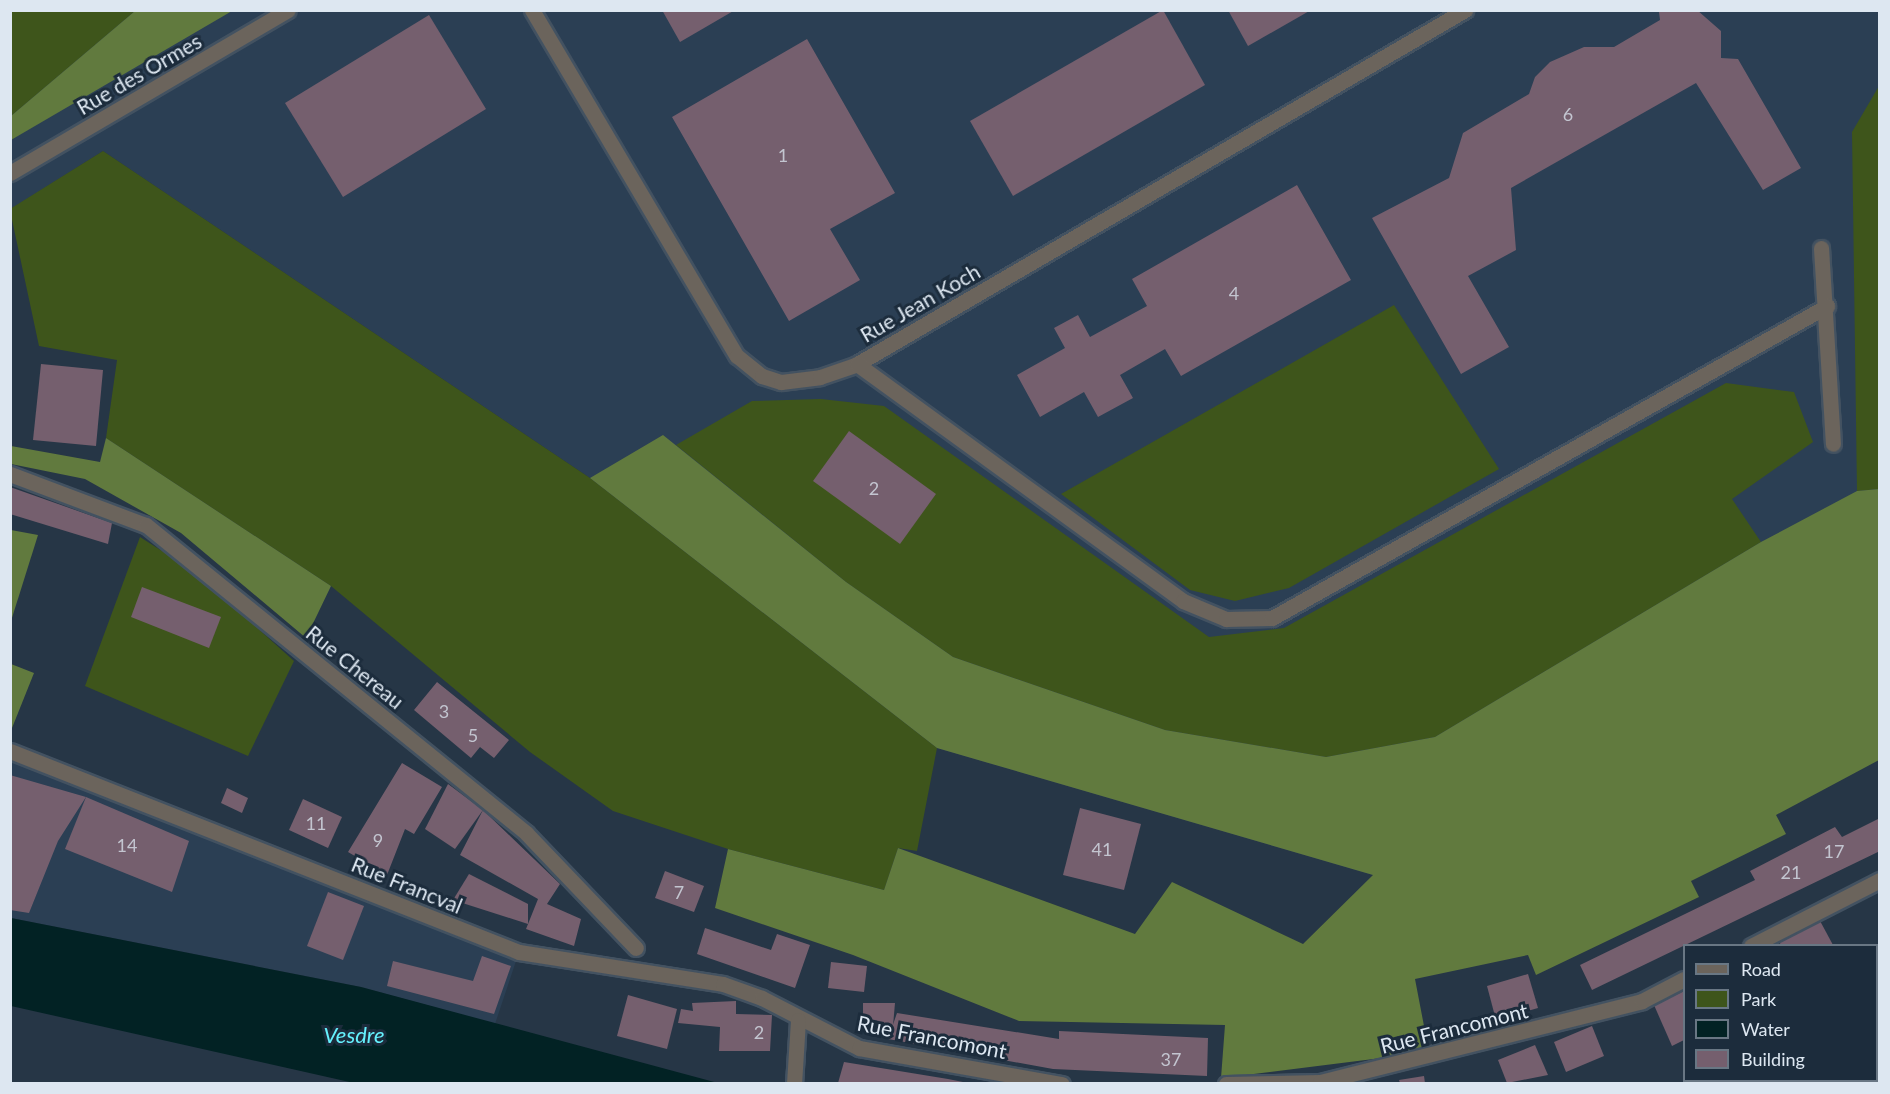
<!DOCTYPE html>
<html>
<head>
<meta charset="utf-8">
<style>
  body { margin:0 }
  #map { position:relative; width:1890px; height:1094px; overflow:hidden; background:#263646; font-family:Lato,sans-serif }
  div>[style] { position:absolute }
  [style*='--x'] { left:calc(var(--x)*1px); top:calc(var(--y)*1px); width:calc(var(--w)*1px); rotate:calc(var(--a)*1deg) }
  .built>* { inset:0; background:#2b3f54 }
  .green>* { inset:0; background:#3e551b }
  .forest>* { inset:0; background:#617a3e }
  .water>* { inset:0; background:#022224 }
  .building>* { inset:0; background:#755f6e }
  .roads { filter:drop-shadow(2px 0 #435261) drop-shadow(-2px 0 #435261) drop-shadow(0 2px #435261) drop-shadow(0 -2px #435261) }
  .minor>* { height:15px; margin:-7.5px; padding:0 7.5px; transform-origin:7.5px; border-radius:7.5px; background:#6b645c }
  span { translate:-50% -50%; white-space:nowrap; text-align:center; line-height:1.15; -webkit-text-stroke:6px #1c2c3c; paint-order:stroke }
  .number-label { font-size:18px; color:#c3c5d0 }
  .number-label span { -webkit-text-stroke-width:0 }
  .street-label { font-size:21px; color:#dde7f1 }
  .water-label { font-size:22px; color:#65f1fd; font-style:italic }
  .frame { position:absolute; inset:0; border:12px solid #dde7f1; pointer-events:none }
  .legend { position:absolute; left:1683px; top:944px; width:195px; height:138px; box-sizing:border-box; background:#1c2c3c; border:2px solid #697784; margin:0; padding:8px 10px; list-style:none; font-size:18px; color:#dde7f1 }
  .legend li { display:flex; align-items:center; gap:12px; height:30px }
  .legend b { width:30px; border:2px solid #697784 }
</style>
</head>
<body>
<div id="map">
  <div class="built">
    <div style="clip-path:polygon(11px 11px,1879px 11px,1879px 574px,1373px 875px,937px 748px,590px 478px,103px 151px,11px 209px)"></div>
    <div style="clip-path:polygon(10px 759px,517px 958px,495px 1024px,361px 987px,11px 918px)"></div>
  </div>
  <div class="green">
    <div style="clip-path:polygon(11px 11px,135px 11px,11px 116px)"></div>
    <div style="clip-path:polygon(1879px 86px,1879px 489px,1857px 491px,1852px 132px)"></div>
    <div style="clip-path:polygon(103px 151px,590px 478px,937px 748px,917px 851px,898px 848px,884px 890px,728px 849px,613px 811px,530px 752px,331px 586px,106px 438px,117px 360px,39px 346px,11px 215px,10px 209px)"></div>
    <div style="clip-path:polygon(1394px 305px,1499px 469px,1289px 588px,1235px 601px,1190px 590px,1061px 494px)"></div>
    <div style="clip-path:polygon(1726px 383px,1794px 392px,1813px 442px,1732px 499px,1761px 542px,1435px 737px,1326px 757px,1165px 730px,953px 657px,846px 582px,676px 445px,752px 401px,821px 399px,884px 406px,1209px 637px,1284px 628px)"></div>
    <div style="clip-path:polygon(140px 537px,195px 572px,294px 661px,248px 756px,85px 686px)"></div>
  </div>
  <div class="forest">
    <div style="clip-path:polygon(135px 11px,232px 11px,11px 140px,11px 116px)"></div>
    <div style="clip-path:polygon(663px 435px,846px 582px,953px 657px,1165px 730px,1326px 757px,1435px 737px,1761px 542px,1857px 491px,1879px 489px,1879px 760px,1776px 815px,1786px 834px,1691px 881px,1699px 897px,1536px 975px,1528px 955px,1415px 979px,1429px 1052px,1221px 1078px,1225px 1025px,1019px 1021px,853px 955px,715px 908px,728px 849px,884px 890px,898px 848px,1135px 934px,1172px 882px,1303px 944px,1373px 875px,937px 748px,590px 478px)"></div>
    <div style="clip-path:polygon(106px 438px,331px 586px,306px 638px,181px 533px,85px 479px,11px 464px,11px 446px,100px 462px)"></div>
    <div style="clip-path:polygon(11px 530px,38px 535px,11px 621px,10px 530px)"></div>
    <div style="clip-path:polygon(11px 664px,34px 673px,12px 728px,10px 728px)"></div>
  </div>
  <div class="water">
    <div style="clip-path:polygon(11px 918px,361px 987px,718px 1083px,354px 1083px,11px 1006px)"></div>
  </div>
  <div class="building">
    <div style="clip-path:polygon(662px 10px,735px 10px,680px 42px)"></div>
    <div style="clip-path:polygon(1163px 10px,1205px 85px,1013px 196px,970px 121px)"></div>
    <div style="clip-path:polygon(1228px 10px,1311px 10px,1248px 46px)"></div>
    <div style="clip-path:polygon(1697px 10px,1721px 31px,1721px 58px,1738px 59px,1801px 168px,1763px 190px,1696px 83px,1511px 188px,1516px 250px,1468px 276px,1509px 347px,1461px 374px,1372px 218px,1449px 178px,1463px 133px,1529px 94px,1535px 77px,1550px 62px,1584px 47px,1614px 47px,1660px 20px,1659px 12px)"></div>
    <div style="clip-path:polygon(429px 15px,486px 109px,343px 197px,285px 103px)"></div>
    <div style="clip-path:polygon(807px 39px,895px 193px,830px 229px,860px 280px,789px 321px,672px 117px)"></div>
    <div style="clip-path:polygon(1297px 185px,1351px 280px,1181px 376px,1165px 349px,1120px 375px,1133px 398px,1098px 417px,1084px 392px,1040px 417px,1017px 375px,1065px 348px,1054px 328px,1078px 315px,1090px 337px,1147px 306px,1132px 279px)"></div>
    <div style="clip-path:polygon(41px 364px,103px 370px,96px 446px,33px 440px)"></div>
    <div style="clip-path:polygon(849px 431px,936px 494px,900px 544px,813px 481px)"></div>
    <div style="clip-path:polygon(10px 487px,112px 523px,108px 544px,10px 514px)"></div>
    <div style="clip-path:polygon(142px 587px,221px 617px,209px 648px,131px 617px)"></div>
    <div style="clip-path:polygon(437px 682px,509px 740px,494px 758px,480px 747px,471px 758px,414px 710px)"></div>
    <div style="clip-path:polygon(402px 763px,442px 787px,414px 834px,405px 829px,387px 875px,348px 852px)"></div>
    <div style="clip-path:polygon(10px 775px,86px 797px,58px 841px,29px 913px,10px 910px)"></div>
    <div style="clip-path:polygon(448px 784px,483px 810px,455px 849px,425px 829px)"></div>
    <div style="clip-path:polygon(227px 788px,248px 798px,242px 813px,221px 803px)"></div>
    <div style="clip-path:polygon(86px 797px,189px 841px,172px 892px,65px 849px)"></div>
    <div style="clip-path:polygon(303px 799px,342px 817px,328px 848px,289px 830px)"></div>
    <div style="clip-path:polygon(1080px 808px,1141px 824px,1124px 890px,1063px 875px)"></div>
    <div style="clip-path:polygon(483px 810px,560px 884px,547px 904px,581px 919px,574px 946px,526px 929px,538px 899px,460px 855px)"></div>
    <div style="clip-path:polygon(1880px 818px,1880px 851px,1592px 990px,1580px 965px,1755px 880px,1750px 871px,1835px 827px,1842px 837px)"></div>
    <div style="clip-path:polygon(665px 871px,704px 886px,694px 912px,655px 898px)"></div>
    <div style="clip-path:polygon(469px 874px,528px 904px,528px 924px,453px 900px)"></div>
    <div style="clip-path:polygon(328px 892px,364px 906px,343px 960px,307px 946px)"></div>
    <div style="clip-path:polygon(1819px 919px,1833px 945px,1781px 945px,1778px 940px)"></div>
    <div style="clip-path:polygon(705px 928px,771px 950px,777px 934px,810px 945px,795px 988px,697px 954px)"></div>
    <div style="clip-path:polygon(1880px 944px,1880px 1022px,1876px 1023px,1876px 945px)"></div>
    <div style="clip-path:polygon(482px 956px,511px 966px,494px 1014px,387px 986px,393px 961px,473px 981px)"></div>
    <div style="clip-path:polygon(831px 962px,867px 966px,864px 992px,828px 988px)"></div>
    <div style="clip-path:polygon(1528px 974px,1538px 1008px,1496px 1020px,1487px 986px)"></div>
    <div style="clip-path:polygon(1684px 991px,1684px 1040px,1672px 1046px,1654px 1005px)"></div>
    <div style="clip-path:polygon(628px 995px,677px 1009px,667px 1049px,617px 1036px)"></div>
    <div style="clip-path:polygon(736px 1001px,736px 1014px,772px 1015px,770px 1051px,719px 1051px,720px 1027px,678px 1023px,681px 1009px,693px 1011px,692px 1003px)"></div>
    <div style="clip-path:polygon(863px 1003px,895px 1003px,893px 1026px,863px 1028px)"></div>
    <div style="clip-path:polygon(897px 1013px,1059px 1039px,1059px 1031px,1208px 1038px,1207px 1076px,1053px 1069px,888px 1039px)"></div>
    <div style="clip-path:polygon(1592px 1026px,1604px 1056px,1566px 1072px,1554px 1042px)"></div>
    <div style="clip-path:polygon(1535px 1045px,1548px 1075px,1507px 1083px,1498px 1060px)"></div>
    <div style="clip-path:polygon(844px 1062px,948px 1079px,968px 1083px,838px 1083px)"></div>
    <div style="clip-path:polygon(1424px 1076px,1425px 1083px,1400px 1083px,1399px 1080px)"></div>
  </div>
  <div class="roads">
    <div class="minor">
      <div style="--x:532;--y:10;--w:402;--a:59.4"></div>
      <div style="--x:737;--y:356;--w:32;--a:39"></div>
      <div style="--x:762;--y:376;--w:20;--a:18"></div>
      <div style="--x:781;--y:382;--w:39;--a:-7"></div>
      <div style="--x:820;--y:377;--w:39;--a:-19"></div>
      <div style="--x:857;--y:364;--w:704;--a:-30.21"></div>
      <div style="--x:10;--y:173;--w:322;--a:-30.4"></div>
      <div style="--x:1821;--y:248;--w:196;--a:86.5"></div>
      <div style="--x:857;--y:364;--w:403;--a:36"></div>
      <div style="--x:1183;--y:601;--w:47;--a:22.7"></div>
      <div style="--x:1226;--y:619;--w:46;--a:-1.2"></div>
      <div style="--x:1272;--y:618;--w:637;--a:-29.34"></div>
      <div style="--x:10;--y:474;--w:145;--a:20.6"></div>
      <div style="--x:146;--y:525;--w:489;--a:39"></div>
      <div style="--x:526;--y:833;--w:159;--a:46.3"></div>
      <div style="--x:10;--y:751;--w:547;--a:21.55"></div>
      <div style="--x:519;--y:952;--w:206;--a:8.9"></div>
      <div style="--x:723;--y:984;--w:41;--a:19.7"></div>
      <div style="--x:762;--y:998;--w:109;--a:27.3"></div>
      <div style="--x:859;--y:1048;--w:206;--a:10.1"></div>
      <div style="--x:1751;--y:946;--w:145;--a:-27.1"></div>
      <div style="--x:794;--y:1084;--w:64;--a:-86.4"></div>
      <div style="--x:1226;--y:1084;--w:94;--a:-1.2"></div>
      <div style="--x:1320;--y:1082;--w:332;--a:-14.1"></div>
      <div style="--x:1642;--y:1001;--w:47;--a:-27.6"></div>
    </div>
  </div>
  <div class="number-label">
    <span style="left:1568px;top:114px">6</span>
    <span style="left:783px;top:155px">1</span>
    <span style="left:1234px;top:293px">4</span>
    <span style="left:874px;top:488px">2</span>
    <span style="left:444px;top:711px">3</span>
    <span style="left:473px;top:735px">5</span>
    <span style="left:316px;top:823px">11</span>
    <span style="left:378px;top:840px">9</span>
    <span style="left:127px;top:845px">14</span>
    <span style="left:1102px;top:849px">41</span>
    <span style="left:1834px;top:851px">17</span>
    <span style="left:1791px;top:872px">21</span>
    <span style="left:679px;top:892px">7</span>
    <span style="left:759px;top:1032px">2</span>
    <span style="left:1171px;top:1059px">37</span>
  </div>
  <div class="street-label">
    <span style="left:139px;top:74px;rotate:-30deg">Rue des Ormes</span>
    <span style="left:920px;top:303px;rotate:-30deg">Rue Jean Koch</span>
    <span style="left:355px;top:667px;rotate:39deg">Rue Chereau</span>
    <span style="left:407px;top:885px;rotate:22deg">Rue Francval</span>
    <span style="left:1454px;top:1028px;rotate:-14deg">Rue Francomont</span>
    <span style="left:932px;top:1037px;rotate:11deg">Rue Francomont</span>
  </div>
  <div class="water-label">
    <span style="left:354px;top:1035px">Vesdre</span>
  </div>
  <div class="frame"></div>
  <ul class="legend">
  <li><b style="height:8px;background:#6b645c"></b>Road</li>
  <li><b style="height:16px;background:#3e551b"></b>Park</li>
  <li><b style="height:16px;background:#022224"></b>Water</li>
  <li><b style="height:16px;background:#755f6e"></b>Building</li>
  </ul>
</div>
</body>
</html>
